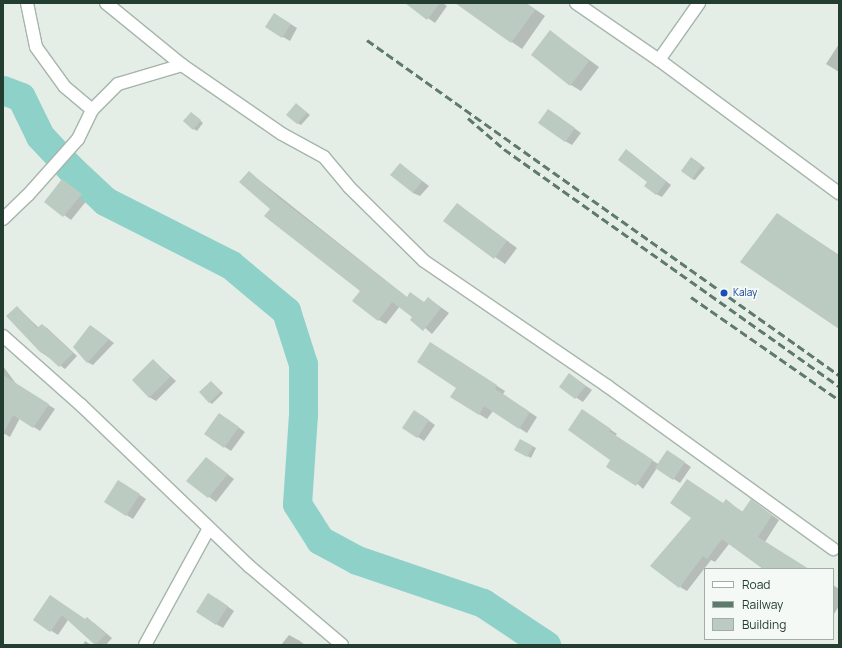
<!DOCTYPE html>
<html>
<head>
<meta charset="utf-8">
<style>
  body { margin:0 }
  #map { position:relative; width:842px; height:648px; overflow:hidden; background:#e4ede6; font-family:Manrope,sans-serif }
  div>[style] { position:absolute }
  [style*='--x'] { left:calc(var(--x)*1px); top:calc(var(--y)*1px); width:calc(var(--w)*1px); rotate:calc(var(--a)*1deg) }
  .shadow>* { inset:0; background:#0003 }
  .river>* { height:29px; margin:-14.5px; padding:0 14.5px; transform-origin:14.5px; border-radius:14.5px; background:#8dd1c9 }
  .building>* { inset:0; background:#bccbc1 }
  .roads { filter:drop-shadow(1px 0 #a6b5ac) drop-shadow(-1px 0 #a6b5ac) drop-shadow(0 1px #a6b5ac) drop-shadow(0 -1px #a6b5ac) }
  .minor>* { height:12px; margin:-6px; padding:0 6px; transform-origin:6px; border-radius:6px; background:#fff }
  .rail>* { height:3px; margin-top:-1.5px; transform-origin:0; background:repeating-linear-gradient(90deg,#5e7a6b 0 8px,transparent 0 12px) }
  .dots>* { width:11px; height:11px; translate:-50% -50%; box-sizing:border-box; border:2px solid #f4f9f6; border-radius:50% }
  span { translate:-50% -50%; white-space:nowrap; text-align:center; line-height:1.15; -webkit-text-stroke:3.5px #f4f9f6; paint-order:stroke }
  .transit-label { font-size:10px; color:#164399 }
  .left { translate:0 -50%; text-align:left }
  .frame { position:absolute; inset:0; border:4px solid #233e30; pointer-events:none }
  .legend { position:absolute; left:704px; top:568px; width:130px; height:72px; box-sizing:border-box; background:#f4f9f6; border:1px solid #a0aea7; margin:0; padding:5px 7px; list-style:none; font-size:12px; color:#233e30 }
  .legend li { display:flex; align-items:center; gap:8px; height:20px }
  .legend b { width:20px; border:1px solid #a0aea7 }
</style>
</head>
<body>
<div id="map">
  <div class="shadow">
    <div style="clip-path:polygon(420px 3px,443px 3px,447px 6px,435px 23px,415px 9px)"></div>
    <div style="clip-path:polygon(456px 3px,526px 3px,545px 16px,522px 49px)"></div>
    <div style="clip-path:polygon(281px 18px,297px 28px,290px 41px,266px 27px)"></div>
    <div style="clip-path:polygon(551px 32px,599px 67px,581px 91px,571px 85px)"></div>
    <div style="clip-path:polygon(839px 44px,839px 72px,826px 64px)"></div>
    <div style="clip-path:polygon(299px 106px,310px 115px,301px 125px,297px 123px)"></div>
    <div style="clip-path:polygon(555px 114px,581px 133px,572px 145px,565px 141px)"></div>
    <div style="clip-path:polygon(194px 115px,203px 123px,197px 131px,194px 129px)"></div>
    <div style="clip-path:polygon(627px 150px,671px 185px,662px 197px,656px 194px)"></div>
    <div style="clip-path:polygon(695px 160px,705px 168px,695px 180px,692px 179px)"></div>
    <div style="clip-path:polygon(400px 164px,429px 186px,420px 196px,413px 193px)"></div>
    <div style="clip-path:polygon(249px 172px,408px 298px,425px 303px,428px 298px,449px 313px,432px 334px,400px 306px,386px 324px,379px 320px,361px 291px,272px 209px)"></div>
    <div style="clip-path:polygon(63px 180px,88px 199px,71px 220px,46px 202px)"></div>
    <div style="clip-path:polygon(457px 204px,517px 248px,505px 264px,444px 221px)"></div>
    <div style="clip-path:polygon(777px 214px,839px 255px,839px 328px)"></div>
    <div style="clip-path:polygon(17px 307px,39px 328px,42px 325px,47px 328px,77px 356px,65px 369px,41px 352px)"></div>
    <div style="clip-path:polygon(91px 326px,114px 343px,93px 365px,87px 362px)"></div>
    <div style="clip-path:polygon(439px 349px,505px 391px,503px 394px,537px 417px,527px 433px,493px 411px,487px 419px,479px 414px)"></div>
    <div style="clip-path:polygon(153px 360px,176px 381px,156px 401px,149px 397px)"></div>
    <div style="clip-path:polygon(3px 366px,17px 385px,55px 409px,40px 431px,20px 418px,10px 437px,3px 433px)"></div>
    <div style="clip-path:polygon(569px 374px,592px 390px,583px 402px,560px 387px)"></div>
    <div style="clip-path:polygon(211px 382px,223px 393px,212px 404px,209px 402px)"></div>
    <div style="clip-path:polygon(421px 415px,435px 425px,424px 441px,403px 427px)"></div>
    <div style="clip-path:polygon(589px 415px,617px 434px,615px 436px,658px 464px,674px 455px,691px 467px,680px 483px,657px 468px,643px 489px,612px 460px)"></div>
    <div style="clip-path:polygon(226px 418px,245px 432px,231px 451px,205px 434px)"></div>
    <div style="clip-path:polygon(521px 440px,536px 448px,531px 458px,516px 450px)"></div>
    <div style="clip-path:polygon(206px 458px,234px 479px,216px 502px,188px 481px)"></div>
    <div style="clip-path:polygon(125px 485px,146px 499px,133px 519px,105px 502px)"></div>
    <div style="clip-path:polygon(726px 501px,743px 512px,752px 501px,779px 520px,765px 542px,808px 569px,764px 569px,729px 544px,715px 562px,711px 560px,687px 591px,680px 587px,726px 507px)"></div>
    <div style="clip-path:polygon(833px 585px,839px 589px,839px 606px,834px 614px)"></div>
    <div style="clip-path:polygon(50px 596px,86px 620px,94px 623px,112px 638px,106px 645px,97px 645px,68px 620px,58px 635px,34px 620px)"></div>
    <div style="clip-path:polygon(216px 598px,234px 611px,223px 628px,216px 624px)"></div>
    <div style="clip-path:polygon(289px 635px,300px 641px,305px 645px,281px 645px)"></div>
    <div style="clip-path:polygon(85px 641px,91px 645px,83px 645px)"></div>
  </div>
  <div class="river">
    <div style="--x:3;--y:90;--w:19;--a:21"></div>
    <div style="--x:21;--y:97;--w:43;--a:64"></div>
    <div style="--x:40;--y:136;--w:44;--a:46.8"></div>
    <div style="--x:70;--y:168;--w:48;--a:43.3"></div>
    <div style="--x:105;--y:201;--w:141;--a:26.9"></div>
    <div style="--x:231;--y:265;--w:72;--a:39.9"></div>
    <div style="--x:286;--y:311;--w:56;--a:72.2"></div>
    <div style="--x:303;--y:364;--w:50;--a:90"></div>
    <div style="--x:303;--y:414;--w:90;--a:93.8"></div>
    <div style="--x:297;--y:504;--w:43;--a:57.4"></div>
    <div style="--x:320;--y:540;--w:42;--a:28.4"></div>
    <div style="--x:357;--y:560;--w:133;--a:18.8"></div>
    <div style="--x:483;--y:603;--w:76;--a:33.7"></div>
  </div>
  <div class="building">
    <div style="clip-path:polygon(405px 3px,440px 3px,427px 20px)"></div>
    <div style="clip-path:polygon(455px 3px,526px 3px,535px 10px,511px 43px)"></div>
    <div style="clip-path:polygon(274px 13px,291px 24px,282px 38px,265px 27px)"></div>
    <div style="clip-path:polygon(550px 30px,589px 61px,570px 86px,531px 55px)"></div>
    <div style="clip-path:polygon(296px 103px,307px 113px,297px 124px,286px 115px)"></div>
    <div style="clip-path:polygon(548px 109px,575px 128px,565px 142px,538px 123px)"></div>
    <div style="clip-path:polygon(191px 112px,201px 120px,193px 130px,183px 121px)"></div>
    <div style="clip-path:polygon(626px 149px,666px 182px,656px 195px,644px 186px,647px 182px,618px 160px)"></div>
    <div style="clip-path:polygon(691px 157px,702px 165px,692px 179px,681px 171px)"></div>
    <div style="clip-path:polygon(400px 163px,422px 181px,413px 193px,390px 175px)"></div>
    <div style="clip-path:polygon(249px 171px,279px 198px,407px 297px,410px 292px,424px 302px,428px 297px,441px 308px,423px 331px,410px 320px,412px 317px,392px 302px,378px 321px,352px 301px,360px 291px,264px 216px,270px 209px,239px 182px)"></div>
    <div style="clip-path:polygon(62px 179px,82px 194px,63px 217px,44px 202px)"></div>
    <div style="clip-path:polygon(457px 203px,507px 241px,494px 259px,443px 221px)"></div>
    <div style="clip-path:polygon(777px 213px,839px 256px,839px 329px,740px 262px)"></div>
    <div style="clip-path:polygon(17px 306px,37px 328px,42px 324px,73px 353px,59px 367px,42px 351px,41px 353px,6px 316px)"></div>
    <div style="clip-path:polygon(90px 325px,109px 339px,87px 363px,73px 347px)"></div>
    <div style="clip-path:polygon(430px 342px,497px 385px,495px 389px,530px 412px,519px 429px,484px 406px,479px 415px,450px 397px,456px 388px,417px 362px)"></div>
    <div style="clip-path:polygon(153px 359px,170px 377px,149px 398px,132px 380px)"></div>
    <div style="clip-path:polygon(569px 373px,586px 386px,575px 399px,559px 387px)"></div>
    <div style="clip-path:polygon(3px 375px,49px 404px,33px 428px,13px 415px,3px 434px)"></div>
    <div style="clip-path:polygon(211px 381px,221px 391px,209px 403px,199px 392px)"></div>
    <div style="clip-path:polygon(582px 409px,611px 429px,609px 431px,653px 460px,636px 486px,606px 467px,610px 460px,568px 430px)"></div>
    <div style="clip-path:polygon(414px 410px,429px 420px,417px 438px,402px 428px)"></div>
    <div style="clip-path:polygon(219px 413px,239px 427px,224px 448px,204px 434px)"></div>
    <div style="clip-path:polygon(520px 439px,533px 446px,527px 457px,514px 450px)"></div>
    <div style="clip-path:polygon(667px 450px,685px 462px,673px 480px,655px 468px)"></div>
    <div style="clip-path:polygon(206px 457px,228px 474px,208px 498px,186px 481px)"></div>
    <div style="clip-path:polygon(687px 479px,723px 503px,726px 499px,742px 512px,751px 499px,772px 515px,758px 537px,809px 569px,763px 569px,722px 539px,707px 559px,703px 556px,679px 588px,650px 566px,691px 518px,670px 503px)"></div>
    <div style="clip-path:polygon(118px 480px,140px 494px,126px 516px,104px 502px)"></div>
    <div style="clip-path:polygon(208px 593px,228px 606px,216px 625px,196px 612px)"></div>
    <div style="clip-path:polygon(50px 595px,85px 619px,87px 617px,106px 634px,95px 645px,62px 615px,50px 632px,33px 620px)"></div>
  </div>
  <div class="roads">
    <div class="minor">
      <div style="--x:27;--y:3;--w:45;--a:78.4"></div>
      <div style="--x:36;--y:47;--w:49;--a:54.1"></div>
      <div style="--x:65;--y:87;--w:35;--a:40"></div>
      <div style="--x:106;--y:3;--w:98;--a:39.2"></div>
      <div style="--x:182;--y:65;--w:121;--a:34.6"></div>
      <div style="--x:282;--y:134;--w:48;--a:28.7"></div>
      <div style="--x:324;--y:157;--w:39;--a:50"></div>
      <div style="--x:349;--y:187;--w:105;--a:44.6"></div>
      <div style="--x:424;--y:261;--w:222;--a:34.3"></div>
      <div style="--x:607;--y:386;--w:279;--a:35.8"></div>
      <div style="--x:576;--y:3;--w:101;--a:34.5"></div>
      <div style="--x:659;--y:60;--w:70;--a:-54.9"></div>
      <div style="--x:659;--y:60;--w:224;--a:36.5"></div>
      <div style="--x:3;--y:219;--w:35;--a:-44"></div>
      <div style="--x:28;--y:195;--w:75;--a:-48.2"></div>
      <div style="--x:78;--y:139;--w:32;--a:-64"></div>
      <div style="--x:92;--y:110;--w:37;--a:-45"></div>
      <div style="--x:118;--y:84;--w:67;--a:-16.5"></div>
      <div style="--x:3;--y:336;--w:104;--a:41.5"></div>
      <div style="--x:81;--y:405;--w:233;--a:43.8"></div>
      <div style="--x:249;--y:566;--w:122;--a:40.3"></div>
      <div style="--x:145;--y:645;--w:133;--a:-61.3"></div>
    </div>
  </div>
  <div class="rail">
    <div style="--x:367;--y:40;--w:579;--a:35.37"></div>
    <div style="--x:468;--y:118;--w:48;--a:40.7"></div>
    <div style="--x:504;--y:149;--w:410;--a:35.3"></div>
    <div style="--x:691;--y:297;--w:180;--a:34.8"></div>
  </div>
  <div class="dots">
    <div style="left:724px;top:293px;background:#1a4fb4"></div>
  </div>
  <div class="transit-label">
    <span class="left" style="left:733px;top:293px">Kalay</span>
  </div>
  <div class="frame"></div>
  <ul class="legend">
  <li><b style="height:5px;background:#fff"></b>Road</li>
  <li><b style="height:5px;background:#5e7a6b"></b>Railway</li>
  <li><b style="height:11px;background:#bccbc1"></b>Building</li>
  </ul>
</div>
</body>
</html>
